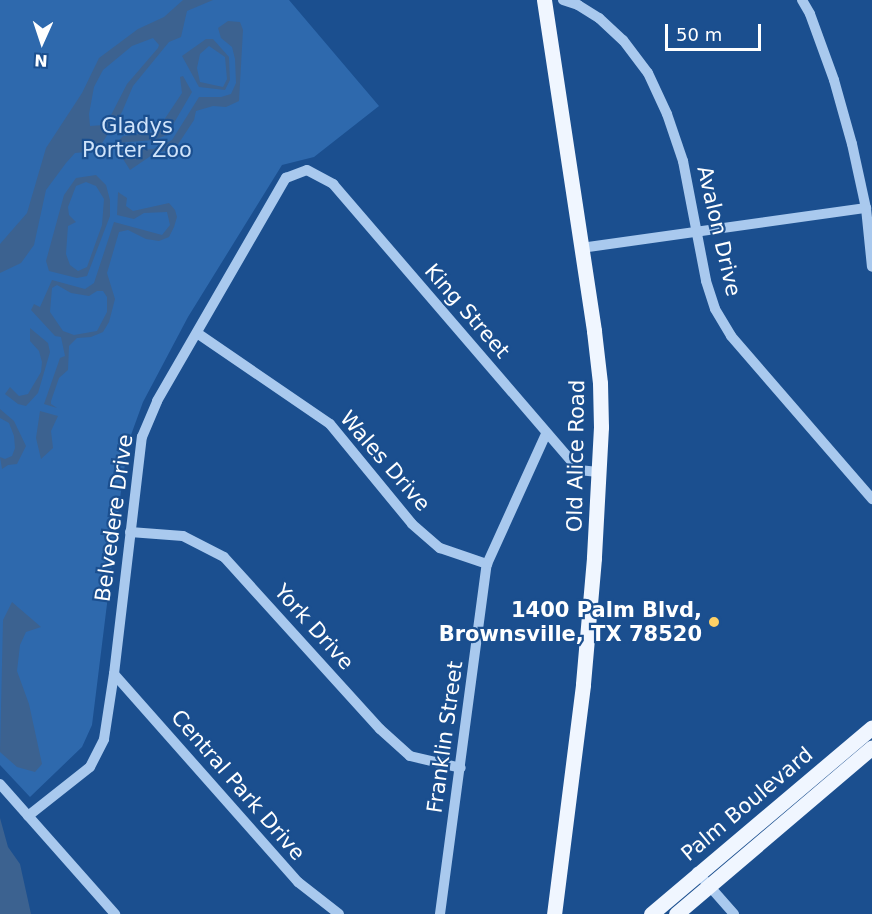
<!DOCTYPE html>
<html>
<head>
<meta charset="utf-8">
<style>
  body { margin:0 }
  #map { position:relative; width:872px; height:914px; overflow:hidden; background:#1b4f8f; font-family:"DejaVu Sans",sans-serif }
  div>[style] { position:absolute }
  [style*='--x'] { left:calc(var(--x)*1px); top:calc(var(--y)*1px); width:calc(var(--w)*1px); rotate:calc(var(--a)*1deg) }
  .green>* { inset:0; background:#2e69ad }
  .water>* { inset:0; background:#3c6290 }
  .minor>* { height:10px; margin:-5px; padding:0 5px; transform-origin:5px; border-radius:5px; background:#a9c9ee }
  .major>* { height:15px; margin:-7.5px; padding:0 7.5px; transform-origin:7.5px; border-radius:7.5px; background:#f0f6ff }
  .dots>* { width:16px; height:16px; translate:-50% -50%; box-sizing:border-box; border:3px solid #1b4f8f; border-radius:50% }
  span { translate:-50% -50%; white-space:nowrap; text-align:center; line-height:1.15; -webkit-text-stroke:4.5px #1b4f8f; paint-order:stroke }
  .park-label { font-size:21px; color:#cfe3fa }
  .street-label { font-size:21px; color:#fff }
  .poi-label { font-size:21px; color:#fff; font-weight:700 }
  .right { translate:-100% -50%; text-align:right }
  .north { position:absolute; left:12px; top:12px; width:60px; height:60px; -webkit-text-stroke:4px #1b4f8f; paint-order:stroke; rotate:183deg; font-size:16px; font-weight:700; line-height:24px; text-align:center; color:#fff }
  .north::after { content:''; display:block; margin:auto; width:21px; height:27px; background:#fff; clip-path:polygon(50% 0,100% 100%,50% 72%,0 100%) }
  .scale { position:absolute; left:665px; top:24px; width:96px; height:27px; box-sizing:border-box; border:3px solid #fff; border-top:0; padding-left:8px; font-size:18px; line-height:21px; white-space:nowrap; color:#fff; -webkit-text-stroke:4px #1b4f8f; paint-order:stroke }
</style>
</head>
<body>
<div id="map">
  <div class="green">
    <div style="clip-path:polygon(0 0,289px 0,379px 106px,314px 157px,282px 165px,188px 317px,143px 402px,131px 435px,123px 475px,92px 725px,82px 747px,30px 797px,0 765px)"></div>
  </div>
  <div class="water">
    <div style="clip-path:polygon(evenodd,183px 0,213px 0,187px 11px,181px 37px,169px 42px,133px 86px,122px 112px,97px 151px,75px 153px,66px 163px,46px 190px,34px 245px,21px 263px,0 273px,0 244px,27px 213px,46px 148px,82px 93px,99px 58px,138px 29px,164px 17px,183px 0,153px 38px,159px 45px,158px 48px,127px 84px,109px 119px,104px 125px,90px 126px,89px 114px,94px 87px,103px 70px,132px 46px,153px 38px)"></div>
    <div style="clip-path:polygon(228px 21px,240px 22px,243px 30px,239px 101px,226px 107px,213px 106px,196px 111px,194px 120px,175px 149px,155px 153px,130px 170px,118px 151px,153px 149px,172px 140px,199px 97px,221px 97px,231px 94px,236px 83px,235px 59px,232px 47px,221px 38px,218px 28px)"></div>
    <div style="clip-path:polygon(evenodd,206px 39px,213px 39px,229px 57px,230px 80px,225px 90px,199px 87px,182px 56px,206px 39px,209px 46px,225px 57px,227px 79px,223px 87px,200px 82px,197px 68px,200px 54px,209px 46px)"></div>
    <div style="clip-path:polygon(183px 76px,192px 92px,167px 135px,154px 140px,117px 143px,123px 136px,156px 132px,182px 93px,180px 77px)"></div>
    <div style="clip-path:polygon(evenodd,96px 175px,106px 185px,110px 200px,110px 216px,87px 276px,77px 278px,49px 271px,46px 261px,64px 195px,76px 178px,96px 175px,86px 182px,96px 186px,104px 199px,102px 225px,87px 267px,78px 271px,70px 265px,66px 254px,68px 226px,76px 222px,69px 215px,68px 207px,76px 186px,86px 182px)"></div>
    <div style="clip-path:polygon(evenodd,118px 192px,127px 198px,126px 206px,133px 211px,169px 203px,175px 210px,177px 217px,174px 227px,169px 237px,159px 241px,146px 239px,128px 230px,119px 232px,107px 273px,115px 299px,109px 322px,103px 332px,91px 337px,77px 338px,69px 346px,68px 370px,59px 378px,51px 401px,51px 404px,57px 408px,44px 404px,60px 358px,65px 356px,61px 337px,55px 336px,31px 310px,34px 304px,40px 307px,52px 280px,85px 289px,94px 283px,114px 222px,162px 235px,170px 225px,167px 212px,144px 213px,134px 219px,117px 215px,118px 192px,57px 285px,71px 293px,89px 296px,97px 291px,103px 291px,107px 297px,107px 312px,97px 331px,74px 335px,63px 331px,50px 312px,52px 288px,57px 285px)"></div>
    <div style="clip-path:polygon(30px 328px,48px 343px,50px 352px,38px 393px,26px 406px,18px 404px,5px 394px,10px 387px,19px 396px,28px 394px,41px 372px,42px 362px,39px 351px,30px 341px)"></div>
    <div style="clip-path:polygon(0 409px,14px 421px,26px 446px,17px 464px,8px 465px,2px 469px,0 457px,5px 459px,12px 456px,15px 448px,14px 436px,9px 423px,0 418px)"></div>
    <div style="clip-path:polygon(40px 411px,58px 416px,51px 431px,53px 448px,41px 459px,36px 438px)"></div>
    <div style="clip-path:polygon(12px 602px,41px 627px,26px 632px,20px 645px,17px 671px,29px 704px,42px 764px,35px 772px,17px 767px,0 752px,3px 620px)"></div>
    <div style="clip-path:polygon(0 818px,8px 847px,20px 864px,31px 914px,0 914px)"></div>
  </div>
  <div class="minor">
    <div style="--x:563;--y:0;--w:16;--a:18"></div>
    <div style="--x:578;--y:5;--w:25;--a:32"></div>
    <div style="--x:599;--y:18;--w:33;--a:43"></div>
    <div style="--x:623;--y:40;--w:41;--a:52.9"></div>
    <div style="--x:648;--y:73;--w:45;--a:65.1"></div>
    <div style="--x:667;--y:114;--w:50;--a:71.2"></div>
    <div style="--x:683;--y:161;--w:122;--a:79.1"></div>
    <div style="--x:706;--y:281;--w:29;--a:72"></div>
    <div style="--x:715;--y:309;--w:31;--a:59"></div>
    <div style="--x:731;--y:336;--w:216;--a:49.1"></div>
    <div style="--x:802;--y:0;--w:16;--a:60"></div>
    <div style="--x:810;--y:14;--w:70;--a:70"></div>
    <div style="--x:834;--y:80;--w:66;--a:74.3"></div>
    <div style="--x:852;--y:144;--w:66;--a:77.7"></div>
    <div style="--x:866;--y:208;--w:59;--a:84.2"></div>
    <div style="--x:581;--y:248;--w:288;--a:-8"></div>
    <div style="--x:197;--y:333;--w:161;--a:34.4"></div>
    <div style="--x:330;--y:424;--w:129;--a:50.6"></div>
    <div style="--x:412;--y:524;--w:37;--a:41"></div>
    <div style="--x:440;--y:548;--w:50;--a:18.8"></div>
    <div style="--x:130;--y:532;--w:53;--a:4.3"></div>
    <div style="--x:183;--y:536;--w:46;--a:27.1"></div>
    <div style="--x:224;--y:557;--w:232;--a:47.8"></div>
    <div style="--x:380;--y:729;--w:40;--a:42"></div>
    <div style="--x:410;--y:756;--w:52;--a:13.2"></div>
    <div style="--x:114;--y:674;--w:278;--a:48.5"></div>
    <div style="--x:298;--y:882;--w:52;--a:38"></div>
    <div style="--x:0;--y:784;--w:174;--a:48.5"></div>
    <div style="--x:28;--y:816;--w:79;--a:-38.3"></div>
    <div style="--x:90;--y:767;--w:31;--a:-63"></div>
    <div style="--x:104;--y:739;--w:66;--a:-81.3"></div>
    <div style="--x:114;--y:674;--w:239;--a:-83.3"></div>
    <div style="--x:142;--y:437;--w:39;--a:-67"></div>
    <div style="--x:157;--y:401;--w:258;--a:-60"></div>
    <div style="--x:286;--y:178;--w:22;--a:-21"></div>
    <div style="--x:307;--y:170;--w:30;--a:28"></div>
    <div style="--x:333;--y:184;--w:377;--a:49.3"></div>
    <div style="--x:579;--y:470;--w:19;--a:6"></div>
    <div style="--x:697;--y:872;--w:56;--a:48.6"></div>
    <div style="--x:440;--y:914;--w:353;--a:-82.4"></div>
    <div style="--x:487;--y:564;--w:143;--a:-65.6"></div>
  </div>
  <div class="major">
    <div style="--x:544;--y:0;--w:335;--a:81.4"></div>
    <div style="--x:594;--y:331;--w:52;--a:83.4"></div>
    <div style="--x:600;--y:383;--w:44;--a:88.7"></div>
    <div style="--x:601;--y:427;--w:131;--a:93.1"></div>
    <div style="--x:594;--y:558;--w:127;--a:95"></div>
    <div style="--x:583;--y:685;--w:231;--a:97.2"></div>
    <div style="--x:651;--y:914;--w:289;--a:-40.2"></div>
    <div style="--x:676;--y:914;--w:257;--a:-40.4"></div>
  </div>
  <div class="dots">
    <div style="left:714px;top:622px;background:#ffd166"></div>
  </div>
  <div class="park-label">
    <span style="left:137px;top:138px">Gladys<br>Porter Zoo</span>
  </div>
  <div class="street-label">
    <span style="left:719px;top:231px;rotate:77deg">Avalon Drive</span>
    <span style="left:467px;top:311px;rotate:49deg">King Street</span>
    <span style="left:576px;top:456px;rotate:-89deg">Old Alice Road</span>
    <span style="left:385px;top:461px;rotate:49deg">Wales Drive</span>
    <span style="left:114px;top:518px;rotate:-82deg">Belvedere Drive</span>
    <span style="left:314px;top:627px;rotate:48deg">York Drive</span>
    <span style="left:445px;top:737px;rotate:-82deg">Franklin Street</span>
    <span style="left:238px;top:785px;rotate:49deg">Central Park Drive</span>
    <span style="left:747px;top:804px;rotate:-40deg">Palm Boulevard</span>
  </div>
  <div class="poi-label">
    <span class="right" style="left:702px;top:622px">1400 Palm Blvd,<br>Brownsville, TX 78520</span>
  </div>
  <div class="north">N</div>
  <div class="scale">50 m</div>
</div>
</body>
</html>
